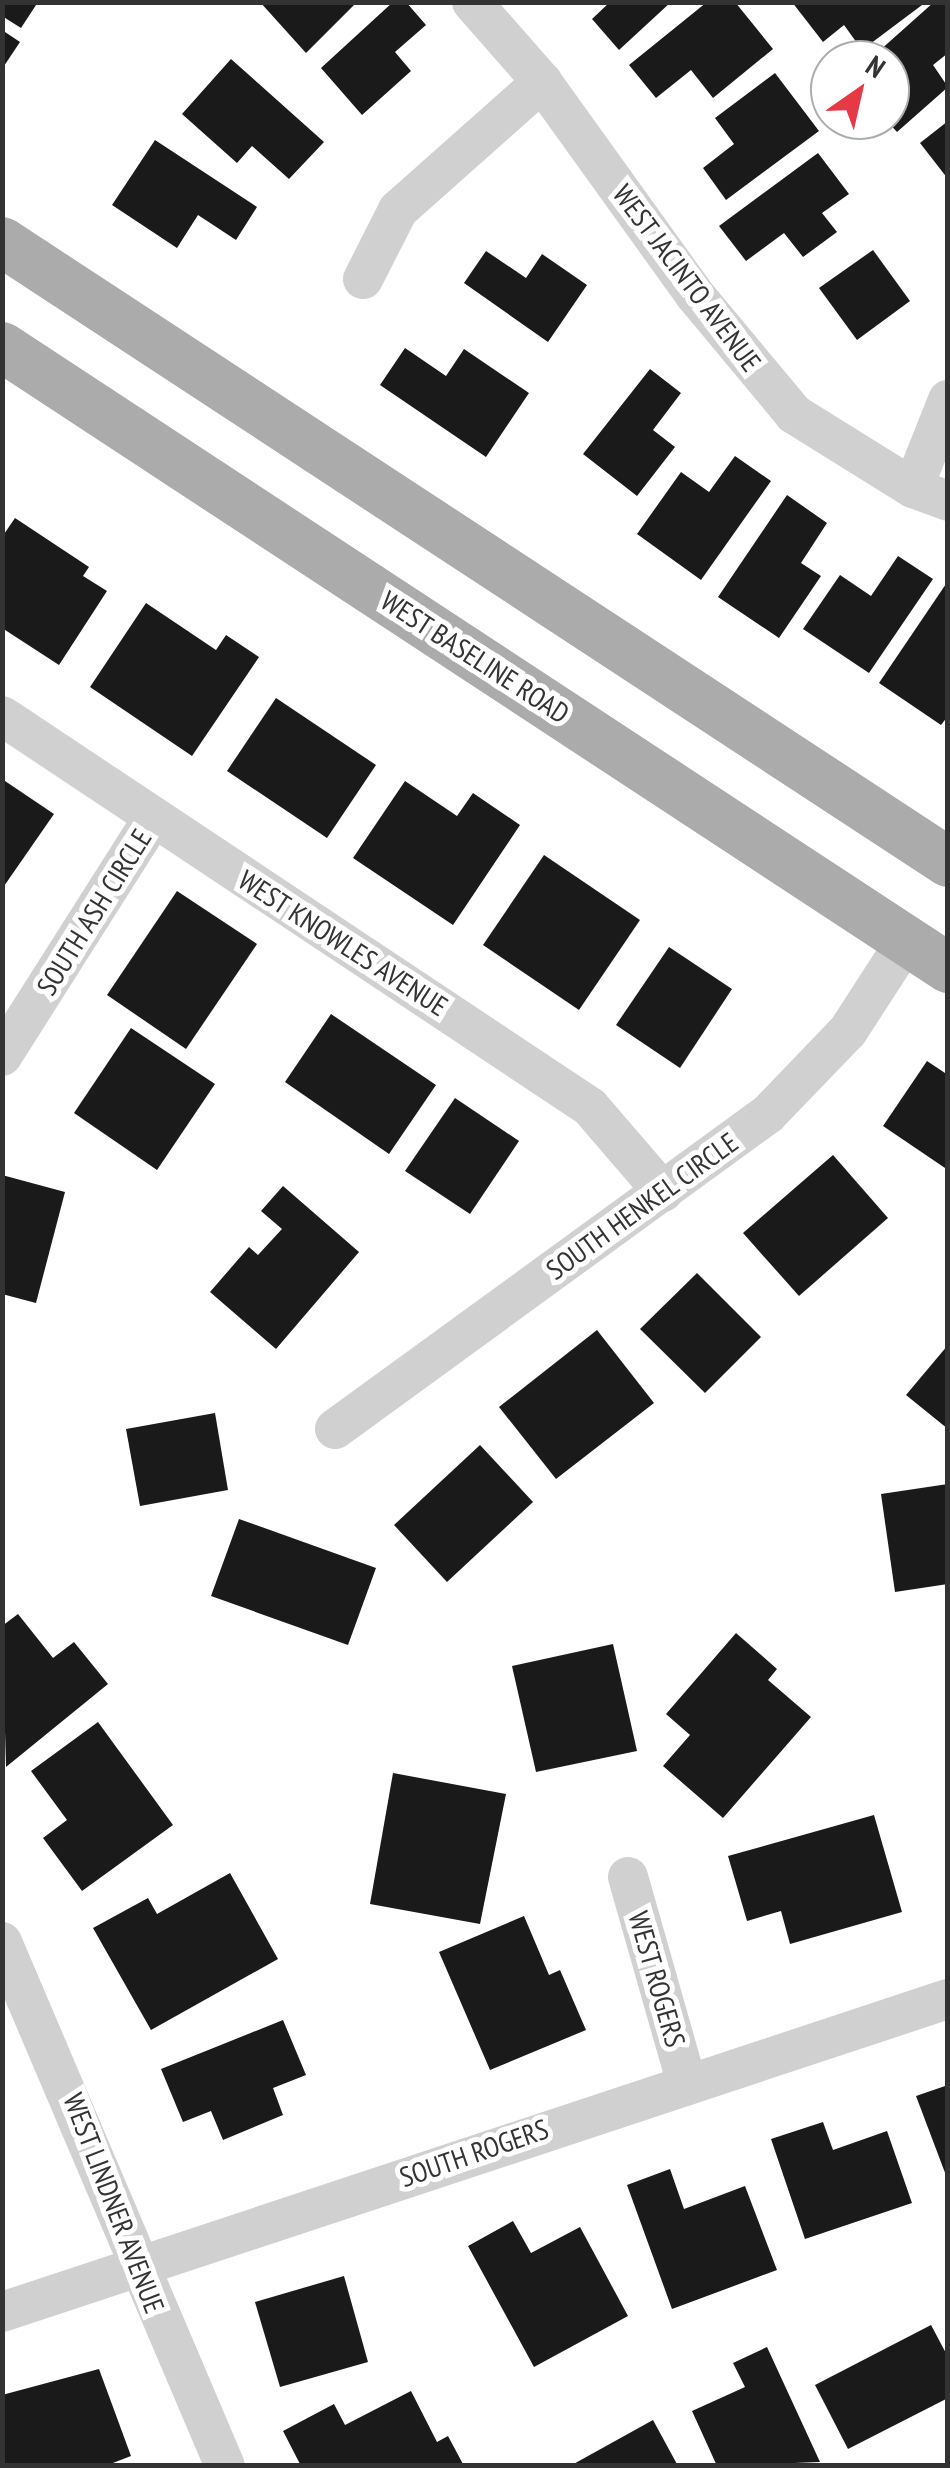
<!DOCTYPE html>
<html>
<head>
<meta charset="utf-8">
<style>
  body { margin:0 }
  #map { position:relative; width:950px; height:2468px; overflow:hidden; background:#fff; font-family:"PT Sans Narrow",sans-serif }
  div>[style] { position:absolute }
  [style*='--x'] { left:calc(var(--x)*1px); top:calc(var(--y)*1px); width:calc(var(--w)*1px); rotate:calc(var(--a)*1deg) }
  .building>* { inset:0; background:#1a1a1a }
  .minor>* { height:40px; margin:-20px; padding:0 20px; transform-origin:20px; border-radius:20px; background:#d0d0d0 }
  .major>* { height:50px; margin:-25px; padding:0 25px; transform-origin:25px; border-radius:25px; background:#ababab }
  span { translate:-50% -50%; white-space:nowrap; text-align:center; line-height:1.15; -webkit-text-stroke:10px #fff; paint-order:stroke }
  .street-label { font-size:28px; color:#333 }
  .frame { position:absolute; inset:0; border:5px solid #333; pointer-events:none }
  .north { position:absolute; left:810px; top:40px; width:100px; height:100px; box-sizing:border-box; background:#fff; border:2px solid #adadad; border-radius:50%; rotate:34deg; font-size:28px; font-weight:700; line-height:40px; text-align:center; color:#333 }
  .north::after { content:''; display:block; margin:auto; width:35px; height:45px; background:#e63946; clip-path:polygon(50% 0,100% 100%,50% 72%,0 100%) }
</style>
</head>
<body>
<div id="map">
  <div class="building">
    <div style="clip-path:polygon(2px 2px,38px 2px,21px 28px,2px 16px)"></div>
    <div style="clip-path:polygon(260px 2px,352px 2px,354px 5px,306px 53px)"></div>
    <div style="clip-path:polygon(393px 2px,406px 2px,426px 25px,395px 52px,411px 71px,362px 115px,321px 68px)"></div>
    <div style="clip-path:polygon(610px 2px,671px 2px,619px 50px,592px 19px)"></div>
    <div style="clip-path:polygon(707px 2px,735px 2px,773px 49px,713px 98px,691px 70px,656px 98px,629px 65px)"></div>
    <div style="clip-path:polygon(792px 2px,926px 2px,862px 50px,844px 25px,823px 42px)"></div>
    <div style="clip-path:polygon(934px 2px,948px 2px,948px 53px,933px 65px,948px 87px,897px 132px,886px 120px,890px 60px,869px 60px)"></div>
    <div style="clip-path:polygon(2px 30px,20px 42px,2px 69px)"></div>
    <div style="clip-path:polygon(231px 59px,324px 142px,289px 179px,252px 146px,237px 163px,182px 114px)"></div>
    <div style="clip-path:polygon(775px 73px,819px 131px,726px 200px,703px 168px,734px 144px,715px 118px)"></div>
    <div style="clip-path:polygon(948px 121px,948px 179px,920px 143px)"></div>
    <div style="clip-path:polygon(155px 140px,257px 207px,236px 240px,198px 215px,177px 248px,112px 205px)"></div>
    <div style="clip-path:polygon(818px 153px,849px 194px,822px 213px,837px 232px,803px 257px,784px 233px,746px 261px,719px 226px)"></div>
    <div style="clip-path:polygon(873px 250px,910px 301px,857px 340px,819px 288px)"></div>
    <div style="clip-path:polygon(486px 251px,526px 278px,542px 254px,587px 285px,548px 342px,464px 283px)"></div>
    <div style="clip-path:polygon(405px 348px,446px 376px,464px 349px,529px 393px,486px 457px,380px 385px)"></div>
    <div style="clip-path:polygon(650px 369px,681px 393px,653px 430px,675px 447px,637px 496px,583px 454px)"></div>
    <div style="clip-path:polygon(735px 456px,771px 481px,701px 580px,637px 534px,681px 472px,709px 492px)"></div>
    <div style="clip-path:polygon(787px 495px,827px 523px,801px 563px,821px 576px,779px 638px,718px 597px)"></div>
    <div style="clip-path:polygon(15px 518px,89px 567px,83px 576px,107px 591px,59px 665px,2px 628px,2px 537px)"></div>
    <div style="clip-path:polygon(898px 556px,933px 579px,869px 673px,803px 629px,840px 575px,871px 596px)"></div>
    <div style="clip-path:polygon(948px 581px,948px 716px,941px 725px,879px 683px)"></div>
    <div style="clip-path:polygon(146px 603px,216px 650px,226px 635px,259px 657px,192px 756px,90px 687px)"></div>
    <div style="clip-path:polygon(276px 698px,376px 765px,327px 838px,227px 771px)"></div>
    <div style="clip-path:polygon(2px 779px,54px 814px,2px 889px)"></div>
    <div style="clip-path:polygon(405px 781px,457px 816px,473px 793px,520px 825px,453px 925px,353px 858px)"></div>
    <div style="clip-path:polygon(544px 855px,640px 920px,579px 1010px,483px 945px)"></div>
    <div style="clip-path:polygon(177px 891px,257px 944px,186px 1049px,107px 995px)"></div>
    <div style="clip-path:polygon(669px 947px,732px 989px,680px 1068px,616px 1025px)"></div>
    <div style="clip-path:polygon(331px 1014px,436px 1085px,389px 1154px,285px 1082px)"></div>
    <div style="clip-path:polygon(131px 1028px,215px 1084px,157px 1170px,74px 1113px)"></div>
    <div style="clip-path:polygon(927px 1061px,948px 1075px,948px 1170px,883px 1126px)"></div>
    <div style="clip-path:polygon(455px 1098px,519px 1141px,470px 1214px,405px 1171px)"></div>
    <div style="clip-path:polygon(833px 1155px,888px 1218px,799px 1296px,743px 1233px)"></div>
    <div style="clip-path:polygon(2px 1175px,65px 1192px,36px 1303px,2px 1294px)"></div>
    <div style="clip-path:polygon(283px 1186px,359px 1252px,276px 1349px,210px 1292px,249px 1247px,258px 1255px,282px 1229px,261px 1211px)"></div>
    <div style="clip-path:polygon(697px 1273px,761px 1337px,705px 1393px,640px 1329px)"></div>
    <div style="clip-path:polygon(597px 1330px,654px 1403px,556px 1479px,499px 1407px)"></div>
    <div style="clip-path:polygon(948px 1345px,948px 1429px,906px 1395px)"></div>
    <div style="clip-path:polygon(215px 1413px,228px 1490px,140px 1506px,126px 1429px)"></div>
    <div style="clip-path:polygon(480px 1445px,533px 1502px,447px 1582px,394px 1525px)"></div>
    <div style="clip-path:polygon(948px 1484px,948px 1584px,895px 1592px,881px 1494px)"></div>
    <div style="clip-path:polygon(239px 1519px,376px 1568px,348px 1645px,211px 1596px)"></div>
    <div style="clip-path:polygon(18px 1614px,53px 1658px,74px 1642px,108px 1684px,6px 1767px,2px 1626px)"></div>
    <div style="clip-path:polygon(736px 1633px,777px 1669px,768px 1680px,811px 1717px,723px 1818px,663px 1766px,690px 1735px,666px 1714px)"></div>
    <div style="clip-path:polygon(613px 1644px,637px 1751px,536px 1772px,512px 1666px)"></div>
    <div style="clip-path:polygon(98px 1722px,173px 1825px,82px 1891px,43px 1838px,67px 1820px,31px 1771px)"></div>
    <div style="clip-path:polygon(393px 1773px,506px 1794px,480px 1924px,370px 1904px)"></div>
    <div style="clip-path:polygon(874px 1815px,902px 1912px,790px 1944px,781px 1911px,747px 1921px,728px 1856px)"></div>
    <div style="clip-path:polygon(230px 1873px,278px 1959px,151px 2030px,93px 1928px,148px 1898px,157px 1914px)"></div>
    <div style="clip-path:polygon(524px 1916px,549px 1975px,560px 1970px,586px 2030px,490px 2070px,439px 1952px)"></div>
    <div style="clip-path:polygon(283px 2020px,306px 2075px,273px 2088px,283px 2115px,223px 2140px,211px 2111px,183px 2122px,161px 2069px)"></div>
    <div style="clip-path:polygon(948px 2085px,948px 2178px,947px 2178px,916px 2096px)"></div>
    <div style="clip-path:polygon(823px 2122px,833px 2150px,887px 2131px,912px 2203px,805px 2239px,771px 2139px)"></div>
    <div style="clip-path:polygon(670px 2169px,684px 2209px,745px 2186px,777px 2270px,672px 2309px,627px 2185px)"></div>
    <div style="clip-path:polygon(513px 2221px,531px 2253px,580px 2227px,628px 2316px,534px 2367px,468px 2246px)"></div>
    <div style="clip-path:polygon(344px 2276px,368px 2362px,280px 2387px,255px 2302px)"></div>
    <div style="clip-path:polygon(931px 2325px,948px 2357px,948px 2398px,848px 2449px,815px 2385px)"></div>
    <div style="clip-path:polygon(767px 2347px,820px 2462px,717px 2466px,692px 2411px,745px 2387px,733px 2363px)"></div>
    <div style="clip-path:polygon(99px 2369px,131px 2456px,105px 2466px,2px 2466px,2px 2395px)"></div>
    <div style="clip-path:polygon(411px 2391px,437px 2442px,448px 2436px,464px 2466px,301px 2466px,283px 2431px,334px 2404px,345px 2425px)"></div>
    <div style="clip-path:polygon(653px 2420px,678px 2466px,570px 2466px)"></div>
  </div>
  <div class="minor">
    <div style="--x:472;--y:2;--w:106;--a:48.8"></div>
    <div style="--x:542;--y:82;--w:262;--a:54.3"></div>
    <div style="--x:695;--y:295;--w:155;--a:50.2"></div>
    <div style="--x:794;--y:414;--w:140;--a:31.9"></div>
    <div style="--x:913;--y:488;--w:37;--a:20"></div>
    <div style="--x:363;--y:279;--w:77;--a:-63.1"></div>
    <div style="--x:398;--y:210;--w:193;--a:-41.6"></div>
    <div style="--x:913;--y:488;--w:95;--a:-68.3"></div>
    <div style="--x:2;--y:716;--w:706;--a:33.62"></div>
    <div style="--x:590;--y:1107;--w:112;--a:49.3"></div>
    <div style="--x:2;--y:1056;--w:282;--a:-57.6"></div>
    <div style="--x:335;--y:1429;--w:535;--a:-36.04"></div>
    <div style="--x:768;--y:1114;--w:115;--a:-46.1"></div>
    <div style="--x:848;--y:1031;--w:107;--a:-57.2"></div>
    <div style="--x:628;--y:1877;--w:212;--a:74.1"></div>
    <div style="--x:2;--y:1942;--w:569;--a:66.95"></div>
    <div style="--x:2;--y:2312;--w:996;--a:-18.31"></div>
  </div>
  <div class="major">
    <div style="--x:2;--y:242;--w:1131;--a:33.24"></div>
    <div style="--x:2;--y:347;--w:1132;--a:33.28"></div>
  </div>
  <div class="street-label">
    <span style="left:687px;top:278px;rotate:53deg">WEST JACINTO AVENUE</span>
    <span style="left:475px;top:657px;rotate:33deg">WEST BASELINE ROAD</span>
    <span style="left:94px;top:912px;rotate:-58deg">SOUTH ASH CIRCLE</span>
    <span style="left:343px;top:943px;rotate:33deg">WEST KNOWLES AVENUE</span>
    <span style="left:642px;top:1206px;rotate:-36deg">SOUTH HENKEL CIRCLE</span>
    <span style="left:657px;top:1979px;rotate:74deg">WEST ROGERS</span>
    <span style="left:474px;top:2153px;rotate:-19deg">SOUTH ROGERS</span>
    <span style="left:114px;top:2203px;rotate:69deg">WEST LINDNER AVENUE</span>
  </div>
  <div class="frame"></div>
  <div class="north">N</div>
</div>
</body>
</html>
